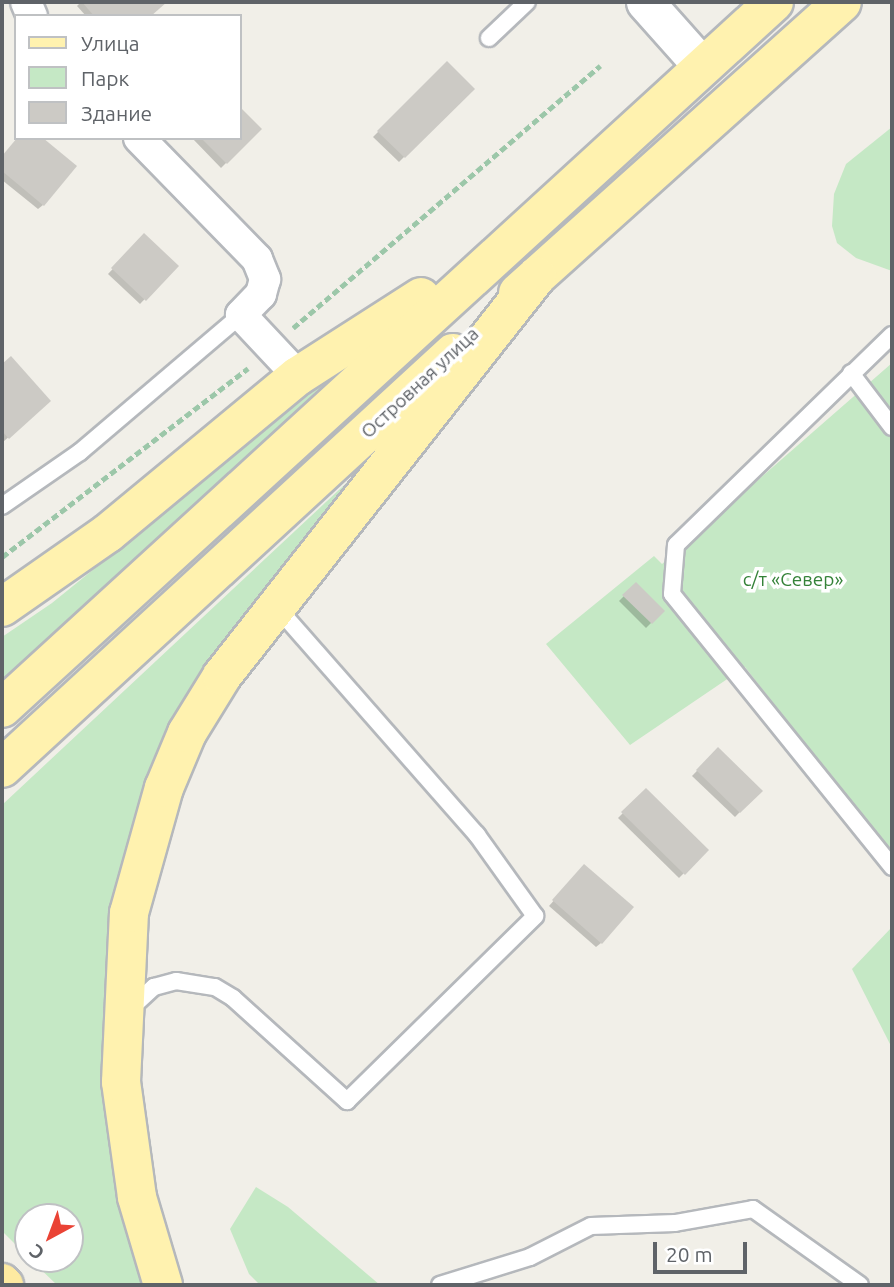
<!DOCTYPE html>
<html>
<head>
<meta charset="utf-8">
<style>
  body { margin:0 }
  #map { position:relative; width:894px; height:1287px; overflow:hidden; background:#f1efe8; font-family:Ubuntu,sans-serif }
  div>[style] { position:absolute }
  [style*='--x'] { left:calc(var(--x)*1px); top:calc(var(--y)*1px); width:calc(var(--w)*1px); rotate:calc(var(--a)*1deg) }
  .green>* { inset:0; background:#c5e8c5 }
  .shadow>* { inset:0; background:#0003 }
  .building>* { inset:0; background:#cccac5 }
  .path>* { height:4.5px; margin-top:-2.25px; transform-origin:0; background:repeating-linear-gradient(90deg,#9cc7a9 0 7px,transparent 0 10.5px) }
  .roads { filter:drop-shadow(2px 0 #b5b8bc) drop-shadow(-2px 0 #b5b8bc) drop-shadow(0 2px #b5b8bc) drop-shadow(0 -2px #b5b8bc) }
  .service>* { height:16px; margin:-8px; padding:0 8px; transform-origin:8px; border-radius:8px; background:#fff }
  .minor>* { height:30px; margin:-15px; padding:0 15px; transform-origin:15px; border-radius:15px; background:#fff }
  .tertiary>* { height:37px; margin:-18.5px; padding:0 18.5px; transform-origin:18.5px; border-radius:18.5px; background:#fff }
  .primary>* { height:38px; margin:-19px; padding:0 19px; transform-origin:19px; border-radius:19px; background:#fff2af }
  .trunk>* { height:38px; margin:-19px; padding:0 19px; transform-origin:19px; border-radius:19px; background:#feeaa1 }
  span { translate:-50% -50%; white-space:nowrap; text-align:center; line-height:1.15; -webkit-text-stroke:7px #fff; paint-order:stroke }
  .street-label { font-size:19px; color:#5f6368 }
  .park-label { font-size:19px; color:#348238 }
  .frame { position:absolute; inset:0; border:4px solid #5f6368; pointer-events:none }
  .legend { position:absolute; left:14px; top:14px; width:228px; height:126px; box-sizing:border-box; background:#fff; border:2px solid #bfc1c3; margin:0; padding:9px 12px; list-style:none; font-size:21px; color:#5f6368 }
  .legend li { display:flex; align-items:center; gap:14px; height:35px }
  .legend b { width:35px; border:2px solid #bfc1c3 }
  .north { position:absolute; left:14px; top:1203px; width:70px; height:70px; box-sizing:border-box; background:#fff; border:2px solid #bfc1c3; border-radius:50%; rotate:221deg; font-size:19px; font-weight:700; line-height:28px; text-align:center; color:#5f6368 }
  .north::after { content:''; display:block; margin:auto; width:24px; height:32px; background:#ea4335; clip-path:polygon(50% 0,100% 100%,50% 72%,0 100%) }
  .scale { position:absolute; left:653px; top:1242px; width:94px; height:32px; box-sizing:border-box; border:4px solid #5f6368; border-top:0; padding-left:9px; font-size:21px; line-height:24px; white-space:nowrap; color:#5f6368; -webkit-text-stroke:5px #fff; paint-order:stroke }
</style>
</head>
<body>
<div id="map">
  <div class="green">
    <div style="clip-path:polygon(892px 127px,892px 271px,856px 258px,837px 243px,832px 226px,834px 194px,846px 164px)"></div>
    <div style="clip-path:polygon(892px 363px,892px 856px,745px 667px,630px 745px,546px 644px,654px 556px,662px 564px)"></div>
    <div style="clip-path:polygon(331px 377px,331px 381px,2px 681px,2px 637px,52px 603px)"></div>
    <div style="clip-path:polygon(434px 401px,281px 570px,231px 633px,204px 671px,136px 817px,109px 939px,102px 1057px,112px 1164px,145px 1285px,57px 1285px,30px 1259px,70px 1259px,70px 1217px,28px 1217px,28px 1257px,2px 1231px,2px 805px)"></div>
    <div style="clip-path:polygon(892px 927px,892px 1048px,852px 969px)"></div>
    <div style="clip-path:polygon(256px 1187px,288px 1207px,380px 1285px,260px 1285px,249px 1274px,230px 1229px)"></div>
  </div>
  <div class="shadow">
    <div style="clip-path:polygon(81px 2px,165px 2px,149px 16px,86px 16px,77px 6px)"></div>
    <div style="clip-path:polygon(447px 63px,472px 89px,399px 162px,373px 137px)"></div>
    <div style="clip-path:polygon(240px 109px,260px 129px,221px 168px,192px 138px,240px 138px)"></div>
    <div style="clip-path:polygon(18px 138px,43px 205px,38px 209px,2px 180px,2px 158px)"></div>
    <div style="clip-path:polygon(144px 236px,176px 266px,140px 304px,108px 274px)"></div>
    <div style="clip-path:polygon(11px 358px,49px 401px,3px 442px,2px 366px)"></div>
    <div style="clip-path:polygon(636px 584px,663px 611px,646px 628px,619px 601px)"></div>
    <div style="clip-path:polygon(718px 749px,760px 791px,735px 817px,692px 776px)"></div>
    <div style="clip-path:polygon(646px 790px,707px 850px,679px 878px,618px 818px)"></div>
    <div style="clip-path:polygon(580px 871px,601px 943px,596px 947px,549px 906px)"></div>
  </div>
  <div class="building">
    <div style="clip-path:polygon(82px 2px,167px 2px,151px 16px,94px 16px)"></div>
    <div style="clip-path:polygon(447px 61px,475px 89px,405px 158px,377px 131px)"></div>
    <div style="clip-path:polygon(240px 107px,262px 129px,227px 164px,201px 138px,240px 138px)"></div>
    <div style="clip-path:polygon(17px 138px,43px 138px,77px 166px,44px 206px,2px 171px,2px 156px)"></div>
    <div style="clip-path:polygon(144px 233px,179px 266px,146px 301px,111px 268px)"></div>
    <div style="clip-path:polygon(11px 356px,51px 401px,9px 439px,2px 431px,2px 364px)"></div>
    <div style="clip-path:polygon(636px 582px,665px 611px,652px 624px,622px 595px)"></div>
    <div style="clip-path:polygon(718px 747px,763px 791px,740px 813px,696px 770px)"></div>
    <div style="clip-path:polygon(646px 788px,709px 850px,685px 875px,621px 812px)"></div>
    <div style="clip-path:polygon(584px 864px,634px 907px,602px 944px,552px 900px)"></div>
  </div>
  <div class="path">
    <div style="--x:293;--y:328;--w:404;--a:-40.5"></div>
    <div style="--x:2;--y:557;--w:310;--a:-37.5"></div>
  </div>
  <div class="roads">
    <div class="service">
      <div style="--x:489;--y:38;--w:52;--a:-43.5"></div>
      <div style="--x:892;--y:335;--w:301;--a:135.8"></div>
      <div style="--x:676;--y:545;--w:49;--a:94.7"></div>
      <div style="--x:672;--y:594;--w:351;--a:51.1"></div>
      <div style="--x:851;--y:373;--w:68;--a:52.8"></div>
      <div style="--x:2;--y:506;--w:95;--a:-34.7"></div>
      <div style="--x:80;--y:452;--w:211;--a:-40.4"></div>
      <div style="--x:129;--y:1010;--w:34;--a:-43"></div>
      <div style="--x:154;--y:987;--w:23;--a:-15"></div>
      <div style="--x:176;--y:981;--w:39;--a:9"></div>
      <div style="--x:215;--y:987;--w:21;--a:31"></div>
      <div style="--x:233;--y:998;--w:154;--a:42.1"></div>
      <div style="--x:347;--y:1101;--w:264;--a:-44.5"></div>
      <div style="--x:535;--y:916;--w:100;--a:-125.6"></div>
      <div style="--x:477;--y:835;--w:306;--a:-131.3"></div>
      <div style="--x:440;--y:1285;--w:94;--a:-17.3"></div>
      <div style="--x:530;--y:1257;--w:68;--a:-26.9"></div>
      <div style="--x:591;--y:1226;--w:84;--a:-2"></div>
      <div style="--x:675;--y:1223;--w:79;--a:-10.2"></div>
      <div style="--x:753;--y:1209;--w:131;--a:35.4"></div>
    </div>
    <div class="minor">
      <div style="--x:26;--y:2;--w:15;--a:67"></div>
      <div style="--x:139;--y:138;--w:169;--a:45.7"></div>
      <div style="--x:257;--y:259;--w:22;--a:68"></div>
      <div style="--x:265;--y:279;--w:16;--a:105"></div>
      <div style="--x:261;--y:294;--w:29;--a:134"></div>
      <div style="--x:241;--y:315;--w:83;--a:46.9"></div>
    </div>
    <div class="tertiary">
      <div style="--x:645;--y:2;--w:86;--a:48.3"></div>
    </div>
    <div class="primary">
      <div style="--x:518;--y:293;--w:435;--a:-41.9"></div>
      <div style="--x:2;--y:607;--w:129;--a:-34.9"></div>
      <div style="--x:108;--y:533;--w:246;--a:-39.6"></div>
      <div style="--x:298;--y:376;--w:146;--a:-32.7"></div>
      <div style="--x:2;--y:708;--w:1046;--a:-42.44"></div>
      <div style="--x:2;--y:768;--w:613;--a:-42.62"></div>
      <div style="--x:163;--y:1285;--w:92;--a:-106.5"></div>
      <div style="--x:137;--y:1197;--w:116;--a:-97.9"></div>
      <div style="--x:121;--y:1082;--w:169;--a:-87.3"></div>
      <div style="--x:129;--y:913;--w:130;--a:-74.4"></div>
      <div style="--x:164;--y:788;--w:60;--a:-67.3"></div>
      <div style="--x:187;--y:733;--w:67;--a:-58.4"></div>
      <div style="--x:222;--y:676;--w:509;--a:-51.78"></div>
    </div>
    <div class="trunk">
      <div style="--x:2;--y:1283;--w:3;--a:45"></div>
    </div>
  </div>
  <div class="street-label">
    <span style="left:420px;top:383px;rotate:-43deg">Островная улица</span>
  </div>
  <div class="park-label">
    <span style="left:793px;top:580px">с/т «Север»</span>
  </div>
  <div class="frame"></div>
  <ul class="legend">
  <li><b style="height:9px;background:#fff2af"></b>Улица</li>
  <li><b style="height:19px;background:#c5e8c5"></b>Парк</li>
  <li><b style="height:19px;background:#cccac5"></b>Здание</li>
  </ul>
  <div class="north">С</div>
  <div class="scale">20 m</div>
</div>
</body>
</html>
